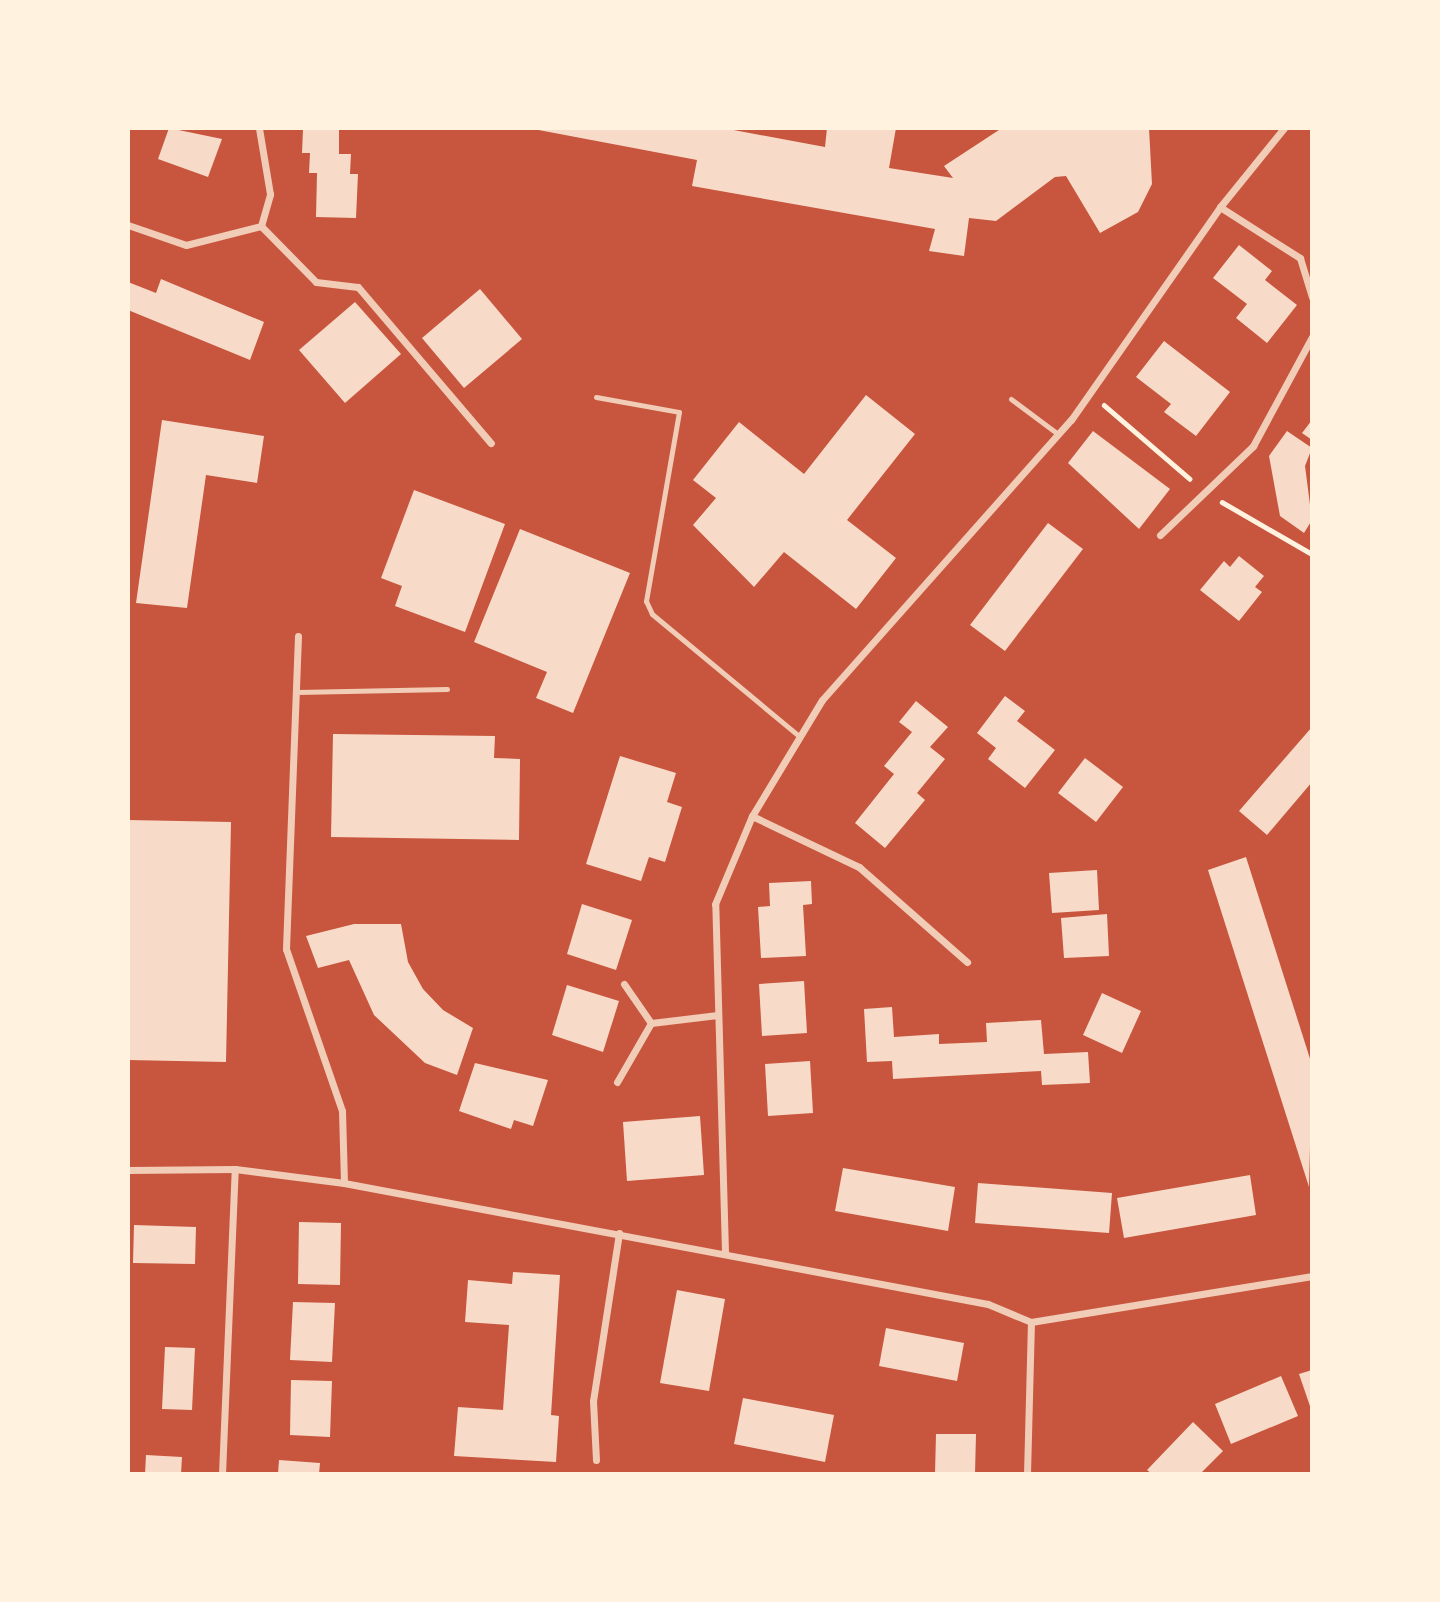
<!DOCTYPE html>
<html>
<head>
<meta charset="utf-8">
<style>
  body { margin:0 }
  #map { position:relative; width:1440px; height:1602px; overflow:hidden; background:#c8553d; font-family:Arial,sans-serif }
  div>[style] { position:absolute }
  [style*='--x'] { left:calc(var(--x)*1px); top:calc(var(--y)*1px); width:calc(var(--w)*1px); rotate:calc(var(--a)*1deg) }
  .building>* { inset:0; background:#f7dbc8 }
  .path>* { height:4.5px; margin:-2.25px; padding:0 2.25px; transform-origin:2.25px; border-radius:2.25px; background:#fff3e0 }
  .service>* { height:5px; margin:-2.5px; padding:0 2.5px; transform-origin:2.5px; border-radius:2.5px; background:#f1ccb7 }
  .minor>* { height:7px; margin:-3.5px; padding:0 3.5px; transform-origin:3.5px; border-radius:3.5px; background:#f1ccb7 }
  span { translate:-50% -50%; white-space:nowrap; text-align:center; line-height:1.15; -webkit-text-stroke:5px #fff3e0; paint-order:stroke }
  .frame { position:absolute; inset:0; border:130px solid #fff3e0; pointer-events:none }
</style>
</head>
<body>
<div id="map">
  <div class="building">
    <div style="clip-path:polygon(169px 128px,222px 139px,208px 177px,158px 159px)"></div>
    <div style="clip-path:polygon(528px 128px,723px 128px,825px 147px,827px 128px,896px 128px,889px 168px,953px 178px,944px 166px,1002px 128px,1149px 128px,1152px 184px,1138px 212px,1100px 233px,1066px 176px,1055px 177px,996px 221px,969px 218px,964px 256px,929px 251px,935px 229px,692px 186px,697px 160px)"></div>
    <div style="clip-path:polygon(303px 129px,339px 130px,339px 154px,351px 154px,350px 174px,358px 174px,356px 218px,316px 217px,317px 173px,309px 173px,310px 153px,302px 153px)"></div>
    <div style="clip-path:polygon(1239px 245px,1272px 271px,1265px 280px,1297px 305px,1267px 343px,1236px 318px,1247px 304px,1213px 278px)"></div>
    <div style="clip-path:polygon(161px 279px,264px 322px,250px 360px,128px 310px,128px 282px,156px 293px)"></div>
    <div style="clip-path:polygon(480px 289px,522px 339px,464px 388px,422px 338px)"></div>
    <div style="clip-path:polygon(355px 302px,401px 354px,345px 403px,299px 350px)"></div>
    <div style="clip-path:polygon(1164px 341px,1230px 392px,1196px 436px,1164px 412px,1171px 404px,1136px 377px)"></div>
    <div style="clip-path:polygon(866px 395px,915px 434px,847px 520px,896px 558px,856px 609px,784px 552px,754px 587px,693px 525px,716px 498px,693px 480px,739px 422px,804px 474px)"></div>
    <div style="clip-path:polygon(162px 420px,264px 436px,257px 483px,206px 475px,187px 608px,136px 603px)"></div>
    <div style="clip-path:polygon(1312px 420px,1312px 440px,1302px 433px)"></div>
    <div style="clip-path:polygon(1093px 431px,1170px 489px,1139px 529px,1068px 463px)"></div>
    <div style="clip-path:polygon(1287px 431px,1312px 448px,1305px 466px,1312px 520px,1304px 533px,1280px 516px,1269px 456px)"></div>
    <div style="clip-path:polygon(414px 490px,505px 524px,465px 632px,395px 606px,402px 586px,381px 578px)"></div>
    <div style="clip-path:polygon(1048px 523px,1083px 549px,1005px 651px,970px 625px)"></div>
    <div style="clip-path:polygon(520px 529px,630px 573px,573px 713px,536px 698px,547px 672px,474px 642px)"></div>
    <div style="clip-path:polygon(1239px 556px,1264px 576px,1255px 587px,1262px 592px,1239px 621px,1200px 590px,1224px 561px,1230px 567px)"></div>
    <div style="clip-path:polygon(1005px 696px,1025px 711px,1017px 721px,1055px 750px,1025px 788px,988px 759px,996px 748px,977px 733px)"></div>
    <div style="clip-path:polygon(916px 701px,948px 727px,930px 747px,945px 759px,917px 793px,925px 800px,885px 848px,855px 823px,894px 774px,884px 766px,912px 732px,899px 722px)"></div>
    <div style="clip-path:polygon(1312px 727px,1312px 782px,1267px 835px,1239px 811px)"></div>
    <div style="clip-path:polygon(333px 734px,495px 736px,494px 758px,520px 759px,519px 840px,331px 837px)"></div>
    <div style="clip-path:polygon(620px 756px,676px 773px,667px 802px,682px 807px,665px 862px,649px 857px,641px 881px,586px 864px)"></div>
    <div style="clip-path:polygon(1085px 758px,1123px 787px,1096px 822px,1058px 793px)"></div>
    <div style="clip-path:polygon(128px 820px,231px 822px,226px 1062px,128px 1060px)"></div>
    <div style="clip-path:polygon(1246px 857px,1312px 1065px,1309px 1187px,1208px 870px)"></div>
    <div style="clip-path:polygon(1097px 870px,1099px 910px,1052px 913px,1049px 873px)"></div>
    <div style="clip-path:polygon(811px 881px,812px 904px,803px 905px,806px 956px,761px 958px,758px 907px,770px 906px,769px 883px)"></div>
    <div style="clip-path:polygon(582px 904px,632px 920px,616px 970px,567px 954px)"></div>
    <div style="clip-path:polygon(1107px 914px,1109px 956px,1064px 958px,1061px 918px)"></div>
    <div style="clip-path:polygon(354px 924px,401px 924px,408px 962px,423px 989px,443px 1010px,473px 1028px,457px 1075px,425px 1063px,374px 1015px,349px 960px,318px 968px,306px 936px)"></div>
    <div style="clip-path:polygon(804px 981px,807px 1033px,762px 1036px,759px 984px)"></div>
    <div style="clip-path:polygon(567px 985px,619px 1001px,603px 1052px,552px 1035px)"></div>
    <div style="clip-path:polygon(1102px 993px,1141px 1011px,1122px 1053px,1083px 1035px)"></div>
    <div style="clip-path:polygon(892px 1007px,894px 1037px,939px 1034px,939px 1044px,987px 1042px,986px 1023px,1041px 1020px,1044px 1054px,1088px 1052px,1090px 1083px,1042px 1085px,1041px 1071px,893px 1079px,892px 1061px,867px 1062px,864px 1009px)"></div>
    <div style="clip-path:polygon(810px 1061px,813px 1113px,768px 1116px,765px 1064px)"></div>
    <div style="clip-path:polygon(475px 1063px,548px 1080px,533px 1126px,514px 1120px,511px 1129px,459px 1111px)"></div>
    <div style="clip-path:polygon(700px 1116px,704px 1175px,627px 1181px,623px 1122px)"></div>
    <div style="clip-path:polygon(843px 1168px,955px 1187px,948px 1231px,835px 1211px)"></div>
    <div style="clip-path:polygon(1250px 1175px,1256px 1215px,1124px 1238px,1117px 1198px)"></div>
    <div style="clip-path:polygon(978px 1183px,1112px 1193px,1109px 1233px,975px 1223px)"></div>
    <div style="clip-path:polygon(299px 1222px,341px 1223px,340px 1285px,298px 1284px)"></div>
    <div style="clip-path:polygon(134px 1225px,196px 1227px,195px 1264px,133px 1263px)"></div>
    <div style="clip-path:polygon(513px 1272px,560px 1275px,551px 1415px,559px 1416px,556px 1462px,454px 1456px,458px 1407px,503px 1410px,509px 1325px,465px 1322px,468px 1280px,512px 1284px)"></div>
    <div style="clip-path:polygon(677px 1290px,725px 1299px,709px 1391px,660px 1383px)"></div>
    <div style="clip-path:polygon(293px 1302px,335px 1303px,332px 1362px,290px 1360px)"></div>
    <div style="clip-path:polygon(886px 1328px,964px 1343px,957px 1381px,879px 1366px)"></div>
    <div style="clip-path:polygon(165px 1347px,195px 1348px,192px 1410px,162px 1409px)"></div>
    <div style="clip-path:polygon(1312px 1370px,1312px 1412px,1299px 1374px)"></div>
    <div style="clip-path:polygon(1281px 1376px,1298px 1416px,1231px 1444px,1215px 1404px)"></div>
    <div style="clip-path:polygon(291px 1380px,332px 1381px,330px 1437px,290px 1435px)"></div>
    <div style="clip-path:polygon(743px 1398px,834px 1415px,825px 1462px,734px 1444px)"></div>
    <div style="clip-path:polygon(1193px 1422px,1223px 1451px,1200px 1474px,1152px 1474px,1147px 1470px)"></div>
    <div style="clip-path:polygon(936px 1434px,976px 1434px,975px 1474px,935px 1474px)"></div>
    <div style="clip-path:polygon(146px 1455px,182px 1457px,181px 1474px,145px 1474px)"></div>
    <div style="clip-path:polygon(279px 1460px,320px 1463px,319px 1474px,278px 1474px)"></div>
  </div>
  <div class="path">
    <div style="--x:1104;--y:405;--w:113;--a:40.7"></div>
    <div style="--x:1222;--y:502;--w:104;--a:30"></div>
  </div>
  <div class="service">
    <div style="--x:596;--y:397;--w:84;--a:10.2"></div>
    <div style="--x:679;--y:412;--w:192;--a:99.9"></div>
    <div style="--x:646;--y:601;--w:14;--a:65"></div>
    <div style="--x:652;--y:614;--w:192;--a:39.7"></div>
    <div style="--x:1011;--y:399;--w:59;--a:36.7"></div>
    <div style="--x:297;--y:692;--w:150;--a:-1.1"></div>
  </div>
  <div class="minor">
    <div style="--x:1220;--y:207;--w:95;--a:32.5"></div>
    <div style="--x:1300;--y:258;--w:41;--a:72.9"></div>
    <div style="--x:128;--y:225;--w:61;--a:19"></div>
    <div style="--x:186;--y:245;--w:77;--a:-14.2"></div>
    <div style="--x:261;--y:226;--w:33;--a:-74"></div>
    <div style="--x:270;--y:194;--w:67;--a:-99.5"></div>
    <div style="--x:261;--y:226;--w:78;--a:45.5"></div>
    <div style="--x:316;--y:282;--w:42;--a:6.8"></div>
    <div style="--x:358;--y:287;--w:205;--a:49.6"></div>
    <div style="--x:1160;--y:535;--w:129;--a:-43.7"></div>
    <div style="--x:1253;--y:446;--w:124;--a:-61.6"></div>
    <div style="--x:298;--y:636;--w:313;--a:92.2"></div>
    <div style="--x:286;--y:949;--w:171;--a:70.9"></div>
    <div style="--x:342;--y:1111;--w:72;--a:88.4"></div>
    <div style="--x:752;--y:816;--w:119;--a:25.5"></div>
    <div style="--x:859;--y:867;--w:144;--a:41.3"></div>
    <div style="--x:624;--y:984;--w:47;--a:55.3"></div>
    <div style="--x:617;--y:1082;--w:68;--a:-60"></div>
    <div style="--x:651;--y:1023;--w:67;--a:-6.8"></div>
    <div style="--x:128;--y:1170;--w:107;--a:-0.5"></div>
    <div style="--x:235;--y:1169;--w:110;--a:7.3"></div>
    <div style="--x:344;--y:1183;--w:655;--a:10.64"></div>
    <div style="--x:988;--y:1304;--w:47;--a:22.7"></div>
    <div style="--x:1031;--y:1322;--w:285;--a:-9.3"></div>
    <div style="--x:725;--y:1252;--w:348;--a:-91.6"></div>
    <div style="--x:715;--y:904;--w:95;--a:-67.2"></div>
    <div style="--x:752;--y:816;--w:135;--a:-58.9"></div>
    <div style="--x:822;--y:700;--w:375;--a:-48.4"></div>
    <div style="--x:1071;--y:420;--w:260;--a:-55"></div>
    <div style="--x:1220;--y:207;--w:102;--a:-51"></div>
    <div style="--x:596;--y:1460;--w:59;--a:-92.9"></div>
    <div style="--x:593;--y:1401;--w:170;--a:-81.2"></div>
    <div style="--x:222;--y:1474;--w:305;--a:-87.6"></div>
    <div style="--x:1027;--y:1474;--w:152;--a:-88.5"></div>
  </div>
  <div class="frame"></div>
</div>
</body>
</html>
